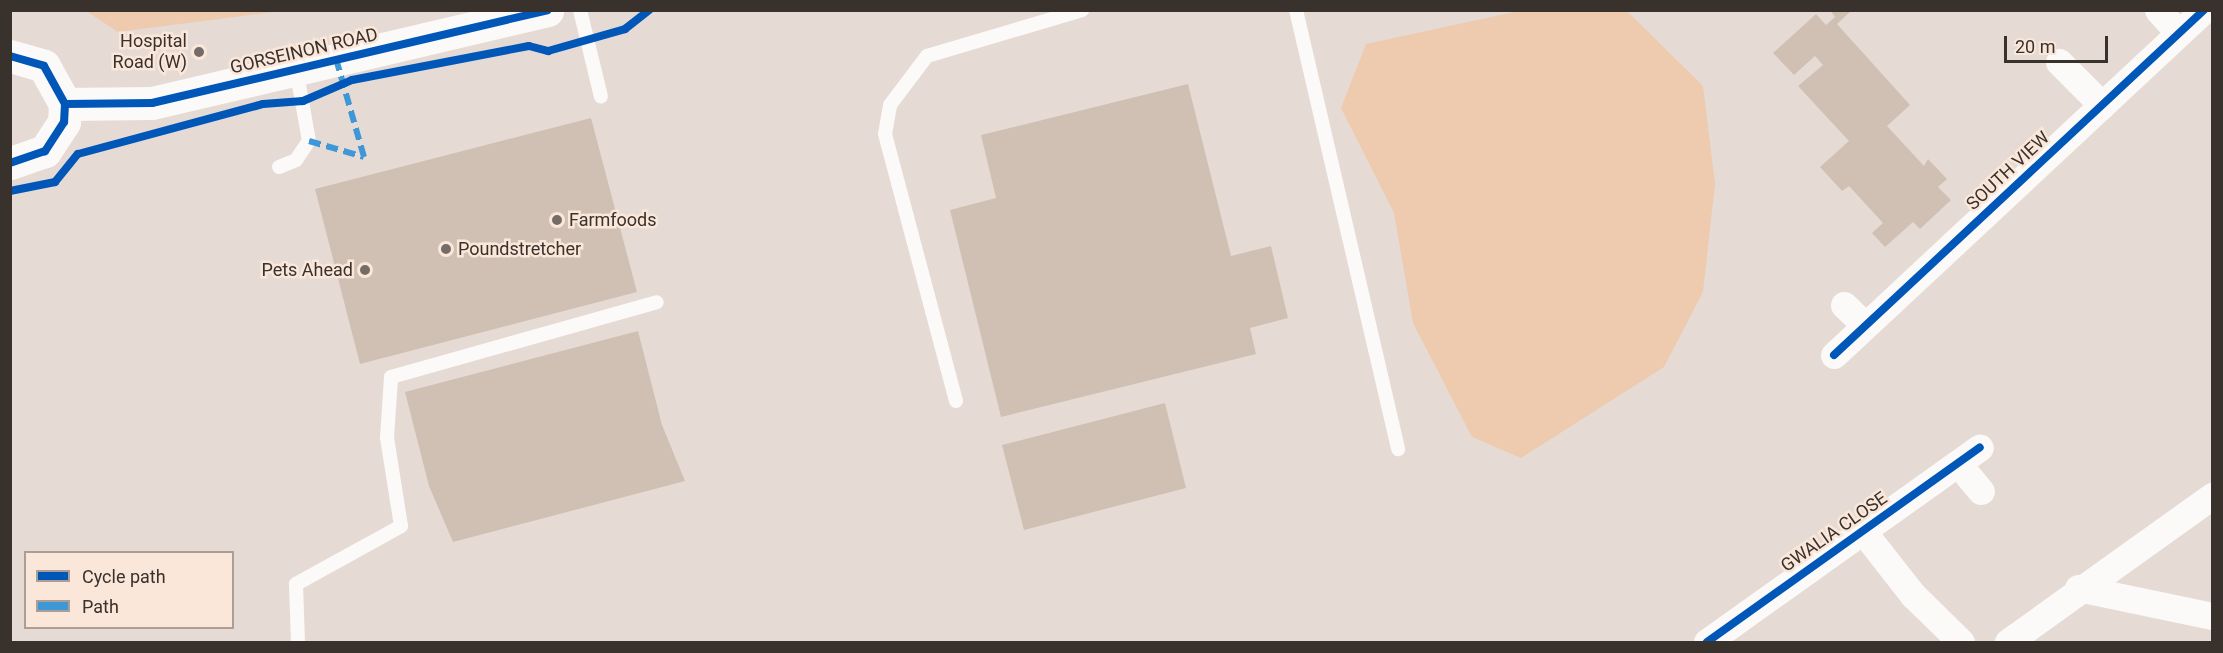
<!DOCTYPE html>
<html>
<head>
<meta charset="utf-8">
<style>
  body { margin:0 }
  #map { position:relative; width:2223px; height:653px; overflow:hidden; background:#e5dbd4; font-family:Roboto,sans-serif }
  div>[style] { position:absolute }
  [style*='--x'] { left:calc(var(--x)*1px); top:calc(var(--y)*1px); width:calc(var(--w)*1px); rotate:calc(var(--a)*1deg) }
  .green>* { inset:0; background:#eecaaf }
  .building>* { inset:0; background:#d0c0b3 }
  .lane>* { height:14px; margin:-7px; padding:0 7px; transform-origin:7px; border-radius:7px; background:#fbfaf9 }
  .street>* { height:27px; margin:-13.5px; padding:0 13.5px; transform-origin:13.5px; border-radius:13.5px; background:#fbfaf9 }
  .primary>* { height:33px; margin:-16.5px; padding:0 16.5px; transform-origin:16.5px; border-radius:16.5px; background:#fbfaf9 }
  .quiet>* { height:6px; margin-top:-3px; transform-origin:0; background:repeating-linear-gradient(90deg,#3e97d7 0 12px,transparent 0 18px) }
  .cycleway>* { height:8px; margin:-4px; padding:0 4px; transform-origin:4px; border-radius:4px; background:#0057b8 }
  .dots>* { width:16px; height:16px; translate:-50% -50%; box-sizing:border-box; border:3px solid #fae7da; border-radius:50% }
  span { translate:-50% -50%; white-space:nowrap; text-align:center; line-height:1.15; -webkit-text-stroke:5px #fae7da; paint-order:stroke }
  .poi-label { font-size:18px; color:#38312c }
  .right { translate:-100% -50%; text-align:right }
  .left { translate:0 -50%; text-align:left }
  .street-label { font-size:18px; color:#38312c }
  .frame { position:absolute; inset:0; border:12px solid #38312c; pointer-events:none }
  .legend { position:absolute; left:24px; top:551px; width:210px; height:78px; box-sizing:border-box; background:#fae7da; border:2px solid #ac9e94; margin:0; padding:8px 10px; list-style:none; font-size:18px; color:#38312c }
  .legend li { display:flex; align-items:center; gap:12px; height:30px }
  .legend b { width:30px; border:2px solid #ac9e94 }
  .scale { position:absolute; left:2004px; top:36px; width:104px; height:27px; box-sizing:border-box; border:3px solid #38312c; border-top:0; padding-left:8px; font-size:18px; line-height:21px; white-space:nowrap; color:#38312c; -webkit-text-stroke:4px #fae7da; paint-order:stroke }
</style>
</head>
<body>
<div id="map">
  <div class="green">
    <div style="clip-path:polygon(86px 11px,282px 11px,118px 32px)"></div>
    <div style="clip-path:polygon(1519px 11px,1627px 11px,1703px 86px,1715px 184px,1703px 292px,1664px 367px,1521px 458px,1472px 437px,1413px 323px,1394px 213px,1341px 108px,1366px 44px)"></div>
  </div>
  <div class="building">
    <div style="clip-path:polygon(1830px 10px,1852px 10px,1837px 24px,1910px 105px,1887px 126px,1924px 166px,1928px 159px,1947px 179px,1938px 187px,1951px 200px,1920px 229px,1913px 222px,1885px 247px,1872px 233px,1883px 223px,1849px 186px,1842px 191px,1820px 167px,1849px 141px,1798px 86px,1823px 65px,1815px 56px,1794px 75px,1773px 53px,1816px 14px,1826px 25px,1835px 17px)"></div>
    <div style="clip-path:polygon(1188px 84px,1231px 256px,1271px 246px,1288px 318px,1250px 328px,1256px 354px,1001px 417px,950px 210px,996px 198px,981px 135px)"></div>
    <div style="clip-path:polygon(591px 118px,637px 292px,360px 364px,315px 189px)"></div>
    <div style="clip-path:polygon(638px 331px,662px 425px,685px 481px,453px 542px,429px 486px,405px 392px)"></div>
    <div style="clip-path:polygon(1165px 403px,1186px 488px,1024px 530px,1002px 445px)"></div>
  </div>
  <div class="lane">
    <div style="--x:580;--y:10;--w:89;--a:76.4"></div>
    <div style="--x:1296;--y:10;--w:451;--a:76.9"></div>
    <div style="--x:279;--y:167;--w:18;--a:-22"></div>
    <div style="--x:296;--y:160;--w:23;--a:-56"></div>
    <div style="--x:309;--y:141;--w:74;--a:-100.1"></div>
    <div style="--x:956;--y:401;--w:276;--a:-104.9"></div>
    <div style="--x:885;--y:134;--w:29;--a:-80"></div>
    <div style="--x:890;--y:105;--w:61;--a:-52.9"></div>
    <div style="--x:927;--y:56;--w:162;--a:-16.5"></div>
    <div style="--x:298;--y:642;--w:58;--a:-92"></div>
    <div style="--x:296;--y:584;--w:120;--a:-28.9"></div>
    <div style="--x:401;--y:526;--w:89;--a:-99"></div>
    <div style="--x:387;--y:438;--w:61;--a:-86.2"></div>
    <div style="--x:391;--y:377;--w:276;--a:-15.7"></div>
  </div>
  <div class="street">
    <div style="--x:2158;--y:10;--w:31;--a:48"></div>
    <div style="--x:2059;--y:62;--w:61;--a:45"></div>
    <div style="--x:1844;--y:305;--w:29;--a:44"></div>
    <div style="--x:1834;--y:355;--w:506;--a:-43"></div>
    <div style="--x:1959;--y:465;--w:34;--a:50"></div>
    <div style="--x:1862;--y:530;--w:83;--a:51.9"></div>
    <div style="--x:1913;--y:595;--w:67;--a:44.4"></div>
    <div style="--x:2078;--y:588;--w:137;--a:11.8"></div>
    <div style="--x:1707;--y:642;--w:335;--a:-35.5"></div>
    <div style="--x:2008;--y:642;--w:251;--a:-35.6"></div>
  </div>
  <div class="primary">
    <div style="--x:10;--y:56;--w:35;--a:16"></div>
    <div style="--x:44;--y:66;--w:43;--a:61.1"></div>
    <div style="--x:65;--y:104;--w:18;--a:93"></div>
    <div style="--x:64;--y:122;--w:35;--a:123"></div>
    <div style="--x:45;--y:151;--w:37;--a:161"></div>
    <div style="--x:65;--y:104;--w:87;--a:-0.7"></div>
    <div style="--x:152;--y:103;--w:406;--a:-13.2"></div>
  </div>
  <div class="quiet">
    <div style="--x:309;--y:141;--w:57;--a:16.2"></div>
    <div style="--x:364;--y:157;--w:102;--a:-105.9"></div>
  </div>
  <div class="cycleway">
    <div style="--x:10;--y:56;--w:35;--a:16"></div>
    <div style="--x:44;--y:66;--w:43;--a:61.1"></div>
    <div style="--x:65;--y:104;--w:18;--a:93"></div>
    <div style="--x:64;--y:122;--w:35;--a:123"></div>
    <div style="--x:45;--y:151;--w:37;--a:161"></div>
    <div style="--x:65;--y:104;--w:87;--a:-0.7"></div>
    <div style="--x:152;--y:103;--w:406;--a:-13.2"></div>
    <div style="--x:10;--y:191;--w:46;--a:-11.3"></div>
    <div style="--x:55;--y:182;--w:36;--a:-51"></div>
    <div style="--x:78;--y:154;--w:192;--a:-15.1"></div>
    <div style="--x:263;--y:104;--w:40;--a:-4.3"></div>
    <div style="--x:303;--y:101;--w:53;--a:-23.2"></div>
    <div style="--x:352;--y:80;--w:180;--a:-10.9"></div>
    <div style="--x:529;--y:46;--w:20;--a:15"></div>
    <div style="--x:548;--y:51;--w:80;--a:-15.9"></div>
    <div style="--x:625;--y:29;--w:31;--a:-38"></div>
    <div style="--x:1834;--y:355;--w:506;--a:-43"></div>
    <div style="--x:1707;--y:642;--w:335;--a:-35.5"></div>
  </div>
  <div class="dots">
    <div style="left:199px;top:52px;background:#756c67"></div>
    <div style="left:557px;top:220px;background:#756c67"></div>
    <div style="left:446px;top:249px;background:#756c67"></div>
    <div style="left:365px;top:270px;background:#756c67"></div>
  </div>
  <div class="poi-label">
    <span class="right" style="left:187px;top:52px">Hospital<br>Road (W)</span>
    <span class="left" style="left:569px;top:220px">Farmfoods</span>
    <span class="left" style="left:458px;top:249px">Poundstretcher</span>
    <span class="right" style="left:353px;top:270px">Pets Ahead</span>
  </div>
  <div class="street-label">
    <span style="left:304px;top:51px;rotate:-13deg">GORSEINON ROAD</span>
    <span style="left:2008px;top:171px;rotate:-43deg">SOUTH VIEW</span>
    <span style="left:1834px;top:532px;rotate:-35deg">GWALIA CLOSE</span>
  </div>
  <div class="frame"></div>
  <ul class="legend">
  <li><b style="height:8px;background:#0057b8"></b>Cycle path</li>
  <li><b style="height:8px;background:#3e97d7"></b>Path</li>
  </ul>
  <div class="scale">20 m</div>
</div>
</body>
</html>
